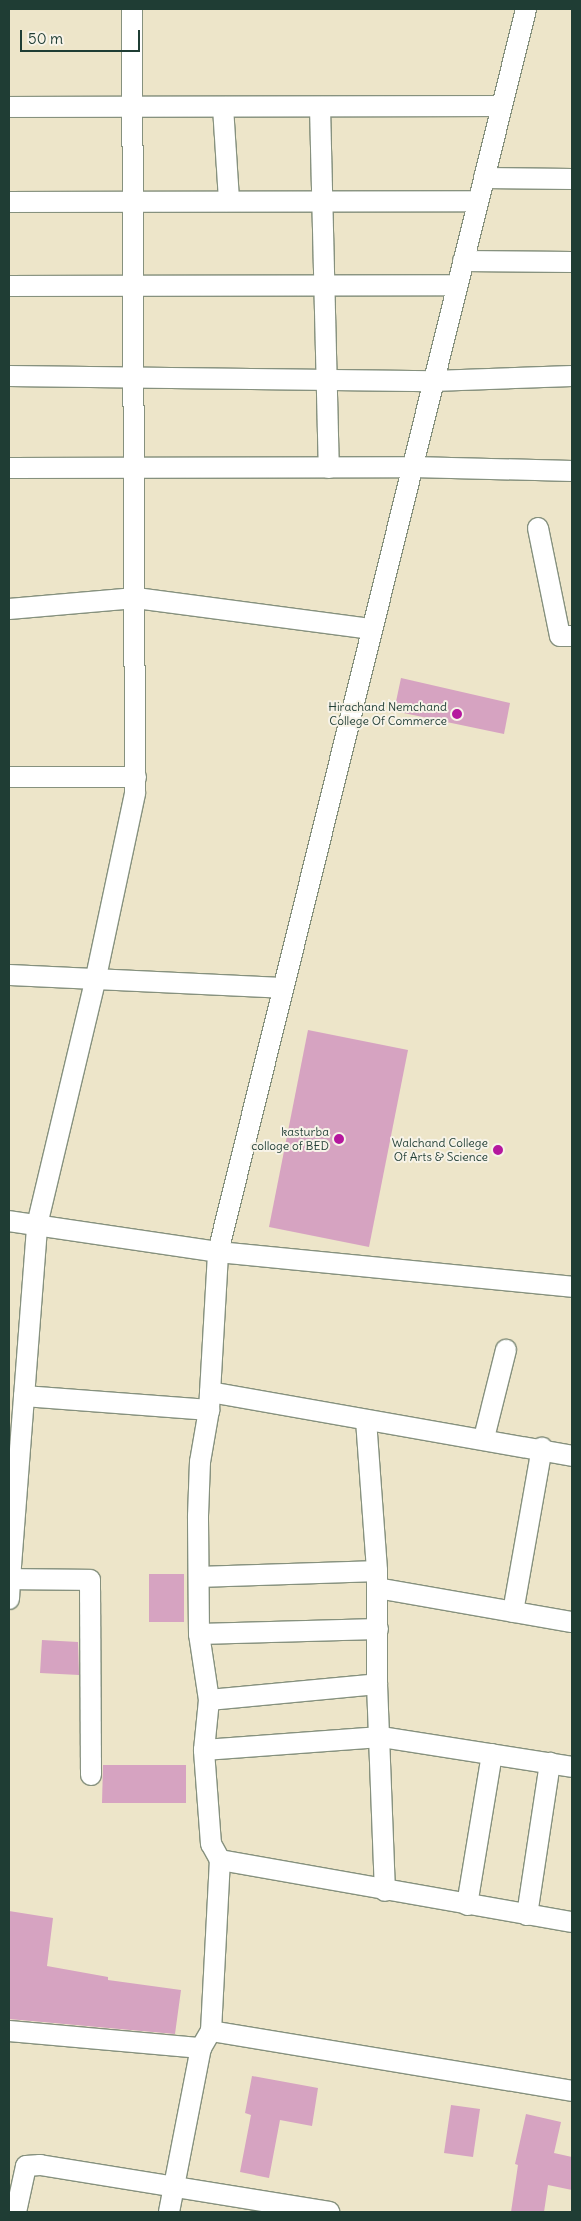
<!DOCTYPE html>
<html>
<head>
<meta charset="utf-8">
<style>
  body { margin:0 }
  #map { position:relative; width:581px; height:2221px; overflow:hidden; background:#ede5c9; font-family:Delius,sans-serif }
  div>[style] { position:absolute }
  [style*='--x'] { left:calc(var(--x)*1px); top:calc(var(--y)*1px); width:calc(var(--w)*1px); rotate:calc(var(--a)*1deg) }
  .building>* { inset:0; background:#d6a3c1 }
  .roads { filter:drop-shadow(1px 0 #86917e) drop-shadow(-1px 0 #86917e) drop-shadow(0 1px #86917e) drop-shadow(0 -1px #86917e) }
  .minor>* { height:20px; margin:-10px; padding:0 10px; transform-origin:10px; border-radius:10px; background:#fff }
  .dots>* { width:14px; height:14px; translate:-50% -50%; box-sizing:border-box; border:2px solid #f7f3e8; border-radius:50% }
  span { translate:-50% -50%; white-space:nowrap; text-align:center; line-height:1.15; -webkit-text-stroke:4px #f7f3e8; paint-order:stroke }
  .poi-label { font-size:12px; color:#1f3d34 }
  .right { translate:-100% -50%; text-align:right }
  .frame { position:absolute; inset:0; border:10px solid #1f3d34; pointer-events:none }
  .scale { position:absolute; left:20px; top:30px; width:120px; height:22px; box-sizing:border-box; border:2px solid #1f3d34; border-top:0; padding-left:6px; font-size:15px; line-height:18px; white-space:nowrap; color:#1f3d34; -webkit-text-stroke:4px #f7f3e8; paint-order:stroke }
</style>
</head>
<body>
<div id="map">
  <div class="building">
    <div style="clip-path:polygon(401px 678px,510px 703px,504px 734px,394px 711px)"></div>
    <div style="clip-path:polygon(308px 1030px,408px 1050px,369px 1247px,269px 1227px)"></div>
    <div style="clip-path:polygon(149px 1574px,184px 1574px,184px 1622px,149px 1622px)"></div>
    <div style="clip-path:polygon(42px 1640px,78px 1642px,79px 1675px,40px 1673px)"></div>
    <div style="clip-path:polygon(103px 1765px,186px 1765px,186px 1803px,102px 1803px)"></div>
    <div style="clip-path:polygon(9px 1911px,53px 1918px,47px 1966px,108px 1977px,108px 1980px,181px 1990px,175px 2034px,9px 2019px)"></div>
    <div style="clip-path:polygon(252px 2076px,318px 2088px,312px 2126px,280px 2120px,269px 2178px,240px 2172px,251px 2115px,245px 2113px)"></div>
    <div style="clip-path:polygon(451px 2105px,480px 2109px,473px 2157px,444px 2153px)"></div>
    <div style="clip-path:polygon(526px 2114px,561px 2122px,554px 2153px,572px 2157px,572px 2190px,548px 2185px,544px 2212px,511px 2212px,518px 2165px,515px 2164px)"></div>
  </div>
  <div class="roads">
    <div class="minor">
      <div style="--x:9;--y:107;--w:492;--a:-0.1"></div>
      <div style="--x:223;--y:107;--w:94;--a:86.3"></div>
      <div style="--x:320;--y:107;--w:361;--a:88.6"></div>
      <div style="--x:484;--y:178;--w:88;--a:0.7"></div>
      <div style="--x:9;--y:202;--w:469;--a:-0.1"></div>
      <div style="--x:463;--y:261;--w:109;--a:0.5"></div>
      <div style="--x:9;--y:286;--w:448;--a:-0.1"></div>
      <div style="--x:9;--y:376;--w:424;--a:0.7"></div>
      <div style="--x:433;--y:381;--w:139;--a:-2.1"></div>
      <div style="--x:9;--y:468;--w:403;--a:-0.1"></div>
      <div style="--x:412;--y:467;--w:160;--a:1.4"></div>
      <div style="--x:538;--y:528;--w:110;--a:78.5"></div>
      <div style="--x:560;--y:636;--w:12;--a:0"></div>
      <div style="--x:9;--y:609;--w:127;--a:-5"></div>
      <div style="--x:136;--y:598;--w:238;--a:7.5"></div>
      <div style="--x:9;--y:777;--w:127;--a:0"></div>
      <div style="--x:9;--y:975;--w:274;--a:2.7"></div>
      <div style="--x:9;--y:1221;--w:211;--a:8.4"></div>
      <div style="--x:218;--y:1252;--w:356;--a:5.6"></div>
      <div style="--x:210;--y:1392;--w:368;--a:10"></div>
      <div style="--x:24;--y:1396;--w:186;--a:4.3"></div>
      <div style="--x:366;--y:1420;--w:151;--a:85.8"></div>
      <div style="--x:377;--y:1571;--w:113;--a:90"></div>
      <div style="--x:377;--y:1684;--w:207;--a:87.8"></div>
      <div style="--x:484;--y:1438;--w:91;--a:-76"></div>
      <div style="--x:200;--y:1577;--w:177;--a:-1.9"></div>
      <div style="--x:377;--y:1588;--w:198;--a:9.9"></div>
      <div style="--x:9;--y:1599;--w:20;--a:-87"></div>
      <div style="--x:513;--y:1612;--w:167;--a:-80"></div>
      <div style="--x:199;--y:1634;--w:179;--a:-1.6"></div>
      <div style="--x:209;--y:1700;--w:169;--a:-5.4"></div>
      <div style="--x:204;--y:1750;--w:177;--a:-4.2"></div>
      <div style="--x:381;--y:1737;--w:193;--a:8.9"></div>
      <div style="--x:91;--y:1775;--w:195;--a:-90.3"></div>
      <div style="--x:90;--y:1580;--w:80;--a:-179.3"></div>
      <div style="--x:10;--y:1579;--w:355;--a:-85.6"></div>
      <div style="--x:37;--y:1225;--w:255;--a:-76.6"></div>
      <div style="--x:96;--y:977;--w:188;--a:-78"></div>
      <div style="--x:135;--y:793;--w:784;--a:-90.22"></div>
      <div style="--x:220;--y:1860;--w:357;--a:10"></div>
      <div style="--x:467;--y:1905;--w:153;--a:-80.6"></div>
      <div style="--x:527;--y:1915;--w:154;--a:-81.4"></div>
      <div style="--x:9;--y:2031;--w:193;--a:5.1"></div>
      <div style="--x:211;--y:2031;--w:366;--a:9.4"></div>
      <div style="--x:16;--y:2212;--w:47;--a:-77.7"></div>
      <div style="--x:26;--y:2166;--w:14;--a:-4"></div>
      <div style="--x:40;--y:2165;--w:293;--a:9.2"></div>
      <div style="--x:169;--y:2212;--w:167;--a:-79"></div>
      <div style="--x:201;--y:2048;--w:20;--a:-60"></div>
      <div style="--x:211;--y:2031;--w:171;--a:-87"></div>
      <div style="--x:220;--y:1860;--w:18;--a:-119"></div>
      <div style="--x:211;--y:1844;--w:94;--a:-94.3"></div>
      <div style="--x:204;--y:1750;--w:50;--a:-84.3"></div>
      <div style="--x:209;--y:1700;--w:67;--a:-98.6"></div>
      <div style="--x:199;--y:1634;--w:118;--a:-90.5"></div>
      <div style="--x:198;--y:1516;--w:54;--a:-87.9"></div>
      <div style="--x:200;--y:1462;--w:53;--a:-80.2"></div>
      <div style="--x:209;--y:1410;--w:158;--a:-86.7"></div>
      <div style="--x:218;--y:1252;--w:1281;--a:-76.08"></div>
    </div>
  </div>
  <div class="dots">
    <div style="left:457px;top:714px;background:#b5179e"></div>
    <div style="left:339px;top:1139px;background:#b5179e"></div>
    <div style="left:498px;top:1150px;background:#b5179e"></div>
  </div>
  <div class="poi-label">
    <span class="right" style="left:447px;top:714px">Hirachand Nemchand<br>College Of Commerce</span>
    <span class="right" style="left:329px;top:1139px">kasturba<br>colloge of BED</span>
    <span class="right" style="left:488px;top:1150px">Walchand College<br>Of Arts &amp; Science</span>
  </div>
  <div class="frame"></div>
  <div class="scale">50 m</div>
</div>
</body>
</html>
